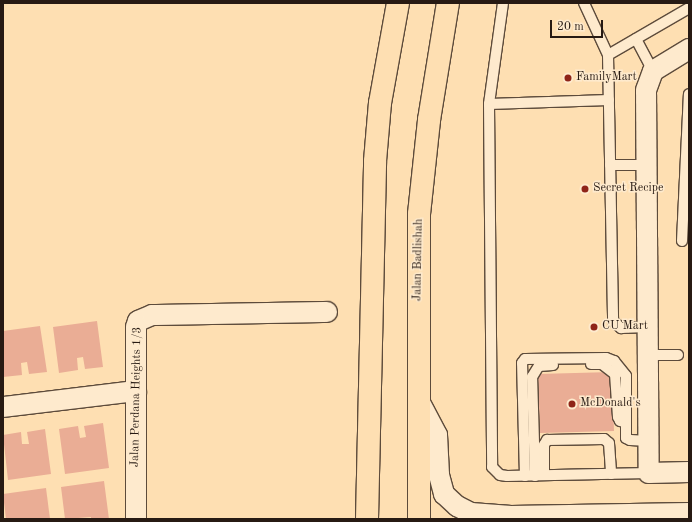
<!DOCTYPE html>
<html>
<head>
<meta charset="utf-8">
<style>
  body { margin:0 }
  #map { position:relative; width:692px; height:522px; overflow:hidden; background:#fedfb2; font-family:"Old Standard TT",serif }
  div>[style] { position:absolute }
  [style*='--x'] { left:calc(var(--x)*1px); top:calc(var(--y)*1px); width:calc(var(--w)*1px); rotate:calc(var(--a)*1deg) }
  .building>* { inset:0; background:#eaad95 }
  .roads { filter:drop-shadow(1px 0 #5d4b3b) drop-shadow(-1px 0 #5d4b3b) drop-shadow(0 1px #5d4b3b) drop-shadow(0 -1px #5d4b3b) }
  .service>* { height:10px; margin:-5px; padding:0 5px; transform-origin:5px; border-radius:5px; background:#feeacd }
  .minor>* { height:20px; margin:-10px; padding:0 10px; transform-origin:10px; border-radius:10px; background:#feeacd }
  .primary>* { height:22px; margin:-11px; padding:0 11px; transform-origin:11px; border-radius:11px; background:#fedfb2 }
  .dots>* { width:11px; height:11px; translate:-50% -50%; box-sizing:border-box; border:2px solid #feeacd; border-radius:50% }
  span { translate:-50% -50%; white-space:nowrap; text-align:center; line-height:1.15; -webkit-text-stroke:3px #feeacd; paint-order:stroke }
  .poi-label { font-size:12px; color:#271a13 }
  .left { translate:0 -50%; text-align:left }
  .street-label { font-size:12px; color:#271a13 }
  .frame { position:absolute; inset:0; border:4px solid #271a13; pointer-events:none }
  .scale { position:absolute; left:550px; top:20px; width:53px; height:18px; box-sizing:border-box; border:2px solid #271a13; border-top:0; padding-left:5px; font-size:12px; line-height:14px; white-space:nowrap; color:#271a13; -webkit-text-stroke:3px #feeacd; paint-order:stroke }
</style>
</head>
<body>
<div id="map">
  <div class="building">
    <div style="clip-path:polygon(97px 321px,103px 367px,85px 369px,83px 357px,77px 358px,78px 370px,59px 373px,53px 327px)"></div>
    <div style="clip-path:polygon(40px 326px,47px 372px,29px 374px,27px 362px,21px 363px,22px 375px,3px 377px,3px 331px)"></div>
    <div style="clip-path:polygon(612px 372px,614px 431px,540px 433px,538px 374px)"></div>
    <div style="clip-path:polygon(103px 423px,109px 468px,65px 474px,59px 429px,78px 426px,80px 438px,86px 437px,84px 426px)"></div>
    <div style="clip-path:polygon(45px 429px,51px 474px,8px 480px,3px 435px,21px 432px,22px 444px,29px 444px,27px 432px)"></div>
    <div style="clip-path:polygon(104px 481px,109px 519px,91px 519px,91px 517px,65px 519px,61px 487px)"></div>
    <div style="clip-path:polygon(46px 488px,50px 519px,6px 519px,3px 494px)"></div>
  </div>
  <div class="roads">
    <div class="service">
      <div style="--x:503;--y:3;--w:102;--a:97.9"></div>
      <div style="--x:489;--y:104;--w:363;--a:89.5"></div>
      <div style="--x:492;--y:467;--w:11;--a:45"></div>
      <div style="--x:500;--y:475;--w:7;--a:8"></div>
      <div style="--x:507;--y:476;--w:142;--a:-1.2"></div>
      <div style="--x:584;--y:3;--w:57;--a:65.2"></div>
      <div style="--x:608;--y:55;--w:266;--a:88.9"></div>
      <div style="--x:613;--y:321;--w:11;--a:41"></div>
      <div style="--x:621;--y:328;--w:26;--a:-2"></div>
      <div style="--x:636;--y:39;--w:36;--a:62"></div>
      <div style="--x:608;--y:55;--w:94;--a:-30.1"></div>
      <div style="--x:489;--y:104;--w:120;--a:-1.9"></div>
      <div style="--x:610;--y:165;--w:37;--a:0"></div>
      <div style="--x:682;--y:241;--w:147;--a:-87.3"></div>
      <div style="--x:647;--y:355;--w:31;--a:0"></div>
      <div style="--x:591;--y:364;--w:11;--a:0"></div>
      <div style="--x:602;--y:364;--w:16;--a:38"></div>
      <div style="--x:615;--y:374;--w:43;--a:86"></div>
      <div style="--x:618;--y:417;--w:4;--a:63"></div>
      <div style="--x:620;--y:421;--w:6;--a:9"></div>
      <div style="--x:544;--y:475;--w:30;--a:-90"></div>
      <div style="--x:544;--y:445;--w:6;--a:-59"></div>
      <div style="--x:547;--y:440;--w:57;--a:-1"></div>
      <div style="--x:604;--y:439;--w:6;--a:39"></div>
      <div style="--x:609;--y:443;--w:31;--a:86"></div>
      <div style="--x:525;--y:476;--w:113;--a:-91.5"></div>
      <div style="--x:522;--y:363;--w:5;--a:-53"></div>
      <div style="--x:525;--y:359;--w:81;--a:-0.7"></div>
      <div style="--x:606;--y:358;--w:9;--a:21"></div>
      <div style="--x:614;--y:361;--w:19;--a:51"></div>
      <div style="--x:626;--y:376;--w:62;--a:90"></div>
      <div style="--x:626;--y:438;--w:4;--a:27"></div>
      <div style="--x:630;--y:440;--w:19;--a:3"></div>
      <div style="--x:535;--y:476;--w:99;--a:-91.7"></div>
      <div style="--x:532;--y:377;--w:13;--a:-58"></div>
      <div style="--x:539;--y:366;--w:14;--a:-4"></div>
    </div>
    <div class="minor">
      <div style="--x:689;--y:49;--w:42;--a:148.6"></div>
      <div style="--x:653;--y:71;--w:20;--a:110"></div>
      <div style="--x:646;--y:90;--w:383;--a:89.6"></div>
      <div style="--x:649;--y:473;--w:40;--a:-1.4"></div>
      <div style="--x:418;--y:399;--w:41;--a:62.2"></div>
      <div style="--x:437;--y:435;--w:40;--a:87.1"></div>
      <div style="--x:439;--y:475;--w:20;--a:75"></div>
      <div style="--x:444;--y:494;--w:18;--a:43"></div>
      <div style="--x:457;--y:506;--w:16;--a:27"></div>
      <div style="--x:471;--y:513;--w:40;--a:4.3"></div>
      <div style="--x:511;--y:516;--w:178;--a:-1"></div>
      <div style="--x:3;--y:407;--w:134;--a:-6.9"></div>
      <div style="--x:136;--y:519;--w:192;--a:-90"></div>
      <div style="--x:136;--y:327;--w:6;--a:-72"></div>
      <div style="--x:138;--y:321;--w:15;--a:-23"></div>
      <div style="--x:152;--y:315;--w:175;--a:-1"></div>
    </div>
    <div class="primary">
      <div style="--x:367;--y:519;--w:358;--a:-88.7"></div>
      <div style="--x:375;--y:161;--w:58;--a:-85.1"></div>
      <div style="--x:380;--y:103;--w:102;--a:-79.8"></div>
      <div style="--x:419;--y:519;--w:305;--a:-90"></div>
      <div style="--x:419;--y:214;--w:95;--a:-83.9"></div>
      <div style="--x:429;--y:120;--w:119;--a:-80.8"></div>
    </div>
  </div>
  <div class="dots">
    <div style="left:568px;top:78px;background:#8f2418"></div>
    <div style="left:585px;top:189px;background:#8f2418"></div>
    <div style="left:594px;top:327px;background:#8f2418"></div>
    <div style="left:572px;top:404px;background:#8f2418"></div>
  </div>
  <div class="poi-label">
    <span class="left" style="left:576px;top:78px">FamilyMart</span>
    <span class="left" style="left:593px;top:189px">Secret Recipe</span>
    <span class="left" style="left:602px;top:327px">CU Mart</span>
    <span class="left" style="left:580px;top:404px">McDonald's</span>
  </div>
  <div class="street-label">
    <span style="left:419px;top:260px;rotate:-89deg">Jalan Badlishah</span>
    <span style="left:137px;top:397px;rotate:-89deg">Jalan Perdana Heights 1/3</span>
  </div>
  <div class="frame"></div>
  <div class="scale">20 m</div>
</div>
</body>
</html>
